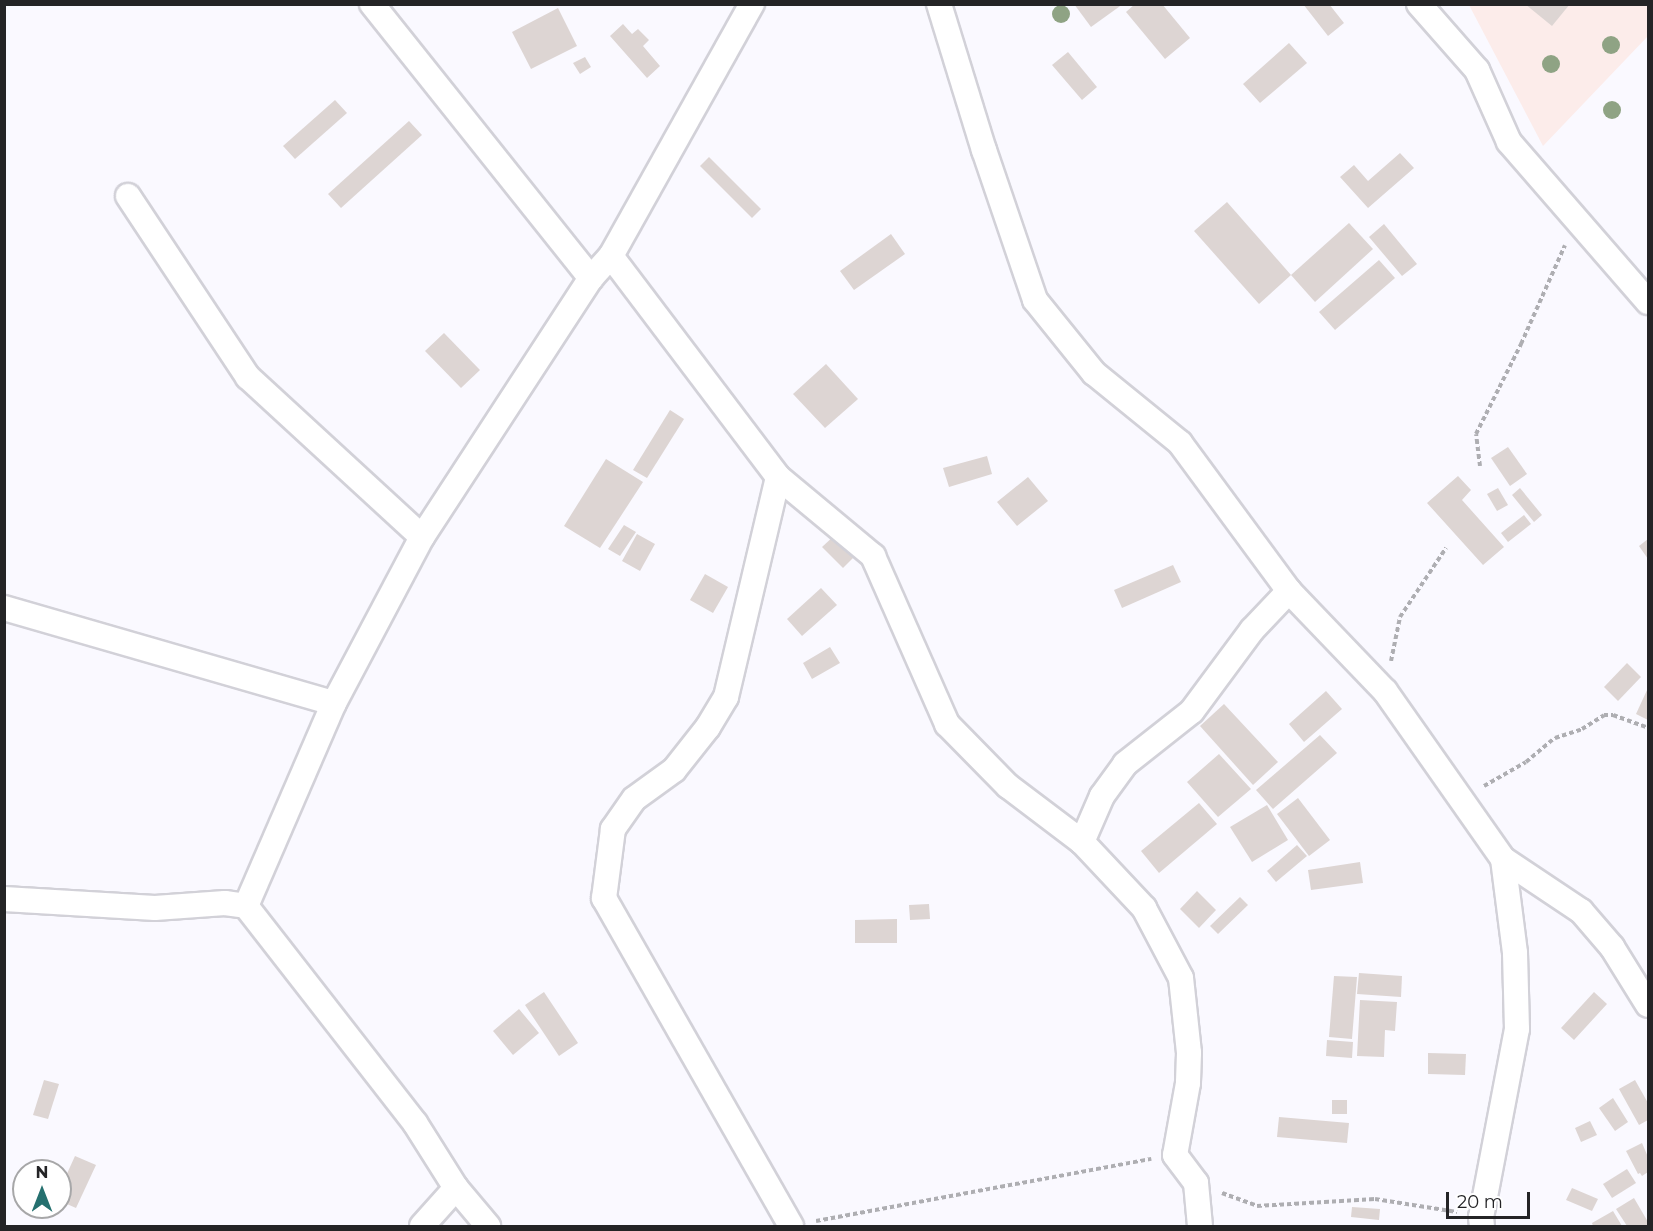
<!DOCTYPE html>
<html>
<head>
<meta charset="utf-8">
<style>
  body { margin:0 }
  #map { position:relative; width:1653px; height:1231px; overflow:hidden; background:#faf9ff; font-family:Montserrat,sans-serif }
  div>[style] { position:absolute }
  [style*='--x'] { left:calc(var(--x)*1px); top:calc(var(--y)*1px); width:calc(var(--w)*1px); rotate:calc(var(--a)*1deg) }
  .education>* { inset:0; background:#fcecea }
  .building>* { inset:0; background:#ddd5d3 }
  .path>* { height:4px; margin-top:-2px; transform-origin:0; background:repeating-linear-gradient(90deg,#aeaeb2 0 4.5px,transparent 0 7.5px) }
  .roads { filter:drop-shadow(2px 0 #d2d1d8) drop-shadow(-2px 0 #d2d1d8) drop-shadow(0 2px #d2d1d8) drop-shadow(0 -2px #d2d1d8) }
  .minor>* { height:24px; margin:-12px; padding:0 12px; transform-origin:12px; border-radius:12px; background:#fff }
  .trees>* { width:18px; height:18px; margin:-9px; border-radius:50%; background:#8fa384 }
  span { translate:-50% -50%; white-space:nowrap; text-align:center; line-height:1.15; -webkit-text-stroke:4.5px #fff; paint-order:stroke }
  .frame { position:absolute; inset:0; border:6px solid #242426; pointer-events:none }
  .north { position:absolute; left:12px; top:1159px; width:60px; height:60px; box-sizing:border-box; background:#fff; border:2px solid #a7a7a8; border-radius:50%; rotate:0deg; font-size:16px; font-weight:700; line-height:24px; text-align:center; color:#242426 }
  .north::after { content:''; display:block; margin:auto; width:21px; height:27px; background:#25706f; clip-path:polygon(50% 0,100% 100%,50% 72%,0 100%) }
  .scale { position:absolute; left:1446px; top:1192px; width:84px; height:27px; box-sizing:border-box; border:3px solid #242426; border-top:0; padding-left:8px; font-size:18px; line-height:21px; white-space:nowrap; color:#242426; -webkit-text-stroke:4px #fff; paint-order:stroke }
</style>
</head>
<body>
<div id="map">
  <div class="education">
    <div style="clip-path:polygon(1469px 5px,1648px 5px,1648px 36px,1543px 146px)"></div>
  </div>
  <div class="building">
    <div style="clip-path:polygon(1074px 4px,1123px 4px,1091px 27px)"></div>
    <div style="clip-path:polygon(1135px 4px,1162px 4px,1190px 38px,1165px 59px,1126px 12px)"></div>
    <div style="clip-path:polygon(1303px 4px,1329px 4px,1344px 23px,1328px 36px)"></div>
    <div style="clip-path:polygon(1525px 4px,1570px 4px,1552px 26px)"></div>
    <div style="clip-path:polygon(558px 8px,577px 46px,531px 69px,512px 32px)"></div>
    <div style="clip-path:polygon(623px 24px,632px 34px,638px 29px,649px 40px,643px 46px,660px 66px,647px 78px,610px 36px)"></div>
    <div style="clip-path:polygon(1289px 43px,1307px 63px,1260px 103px,1243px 84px)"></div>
    <div style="clip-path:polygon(1068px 52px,1097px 87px,1082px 100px,1052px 65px)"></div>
    <div style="clip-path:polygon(585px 57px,591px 67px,580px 74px,573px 63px)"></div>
    <div style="clip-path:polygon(335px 100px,347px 113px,295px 159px,283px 146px)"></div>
    <div style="clip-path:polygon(409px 121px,422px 135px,341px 208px,328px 194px)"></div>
    <div style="clip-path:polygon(1400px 153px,1414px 168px,1368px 208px,1340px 177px,1354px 165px,1368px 181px)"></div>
    <div style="clip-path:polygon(709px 157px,761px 209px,752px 218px,700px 166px)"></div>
    <div style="clip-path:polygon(1227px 202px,1291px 275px,1259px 304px,1194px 231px)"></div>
    <div style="clip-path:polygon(1349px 223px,1373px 249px,1315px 302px,1291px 275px)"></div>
    <div style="clip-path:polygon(1384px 224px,1417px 264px,1402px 276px,1369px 237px)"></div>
    <div style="clip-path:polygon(891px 234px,905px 254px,854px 290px,840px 271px)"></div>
    <div style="clip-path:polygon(1379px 260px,1395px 278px,1335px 330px,1319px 312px)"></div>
    <div style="clip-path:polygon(444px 333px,480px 370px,461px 388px,425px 351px)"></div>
    <div style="clip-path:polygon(826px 364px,858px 399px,825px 428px,793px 394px)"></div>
    <div style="clip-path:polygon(670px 410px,684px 419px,647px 478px,633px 470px)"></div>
    <div style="clip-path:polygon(1508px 447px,1527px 474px,1510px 486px,1491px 458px)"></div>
    <div style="clip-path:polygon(987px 456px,992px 474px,949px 487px,943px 468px)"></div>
    <div style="clip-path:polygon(606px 459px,643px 482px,600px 548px,564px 526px)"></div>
    <div style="clip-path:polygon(1458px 476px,1471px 490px,1462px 500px,1504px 547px,1483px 565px,1427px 503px)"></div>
    <div style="clip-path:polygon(1028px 477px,1048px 501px,1017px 526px,997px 502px)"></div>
    <div style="clip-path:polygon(1498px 488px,1508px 505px,1497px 511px,1487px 494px)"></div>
    <div style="clip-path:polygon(1520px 488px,1542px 515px,1534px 522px,1512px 495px)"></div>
    <div style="clip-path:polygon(1524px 515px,1531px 524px,1508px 542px,1501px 533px)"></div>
    <div style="clip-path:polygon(624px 525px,636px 532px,620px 556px,608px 549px)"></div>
    <div style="clip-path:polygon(637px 534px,655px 544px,640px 571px,622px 561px)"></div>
    <div style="clip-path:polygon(835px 535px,855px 556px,843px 568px,822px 547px)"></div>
    <div style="clip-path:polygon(1648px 539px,1648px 559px,1639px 546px)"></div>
    <div style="clip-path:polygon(1173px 565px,1181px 582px,1122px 608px,1114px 590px)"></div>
    <div style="clip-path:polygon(705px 574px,728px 587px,713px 613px,690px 600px)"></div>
    <div style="clip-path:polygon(821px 588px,837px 605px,802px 636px,787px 619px)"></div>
    <div style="clip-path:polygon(830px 647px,840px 663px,812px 679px,803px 663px)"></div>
    <div style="clip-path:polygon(1627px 663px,1641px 677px,1618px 701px,1604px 687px)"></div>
    <div style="clip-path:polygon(1648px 688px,1648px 720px,1636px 714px)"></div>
    <div style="clip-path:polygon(1326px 691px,1342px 709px,1304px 742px,1289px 724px)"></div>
    <div style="clip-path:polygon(1224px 704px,1278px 762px,1253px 785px,1200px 726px)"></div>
    <div style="clip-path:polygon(1320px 735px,1337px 753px,1273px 809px,1256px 790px)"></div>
    <div style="clip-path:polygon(1219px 754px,1251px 789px,1218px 817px,1187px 782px)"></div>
    <div style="clip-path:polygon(1298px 798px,1330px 840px,1309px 856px,1277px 814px)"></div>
    <div style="clip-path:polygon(1199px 803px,1217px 824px,1159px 873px,1141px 851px)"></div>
    <div style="clip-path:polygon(1267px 805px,1288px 840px,1252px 862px,1230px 827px)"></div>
    <div style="clip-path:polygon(1297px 845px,1307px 856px,1276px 882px,1267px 871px)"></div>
    <div style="clip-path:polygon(1360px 862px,1363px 883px,1311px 890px,1308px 870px)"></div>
    <div style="clip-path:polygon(1197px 891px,1216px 910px,1199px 928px,1180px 909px)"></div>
    <div style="clip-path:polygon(1240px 897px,1248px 905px,1218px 934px,1210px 926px)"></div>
    <div style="clip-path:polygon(929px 904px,930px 919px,910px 920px,909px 905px)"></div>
    <div style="clip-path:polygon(897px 919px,897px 943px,855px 943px,855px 920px)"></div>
    <div style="clip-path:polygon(1359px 973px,1402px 976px,1401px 997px,1357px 994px)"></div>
    <div style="clip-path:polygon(1334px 976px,1357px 977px,1352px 1039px,1329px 1037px)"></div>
    <div style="clip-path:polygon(544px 992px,578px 1043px,559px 1056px,525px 1005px)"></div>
    <div style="clip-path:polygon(1594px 992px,1607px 1004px,1574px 1040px,1561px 1028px)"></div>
    <div style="clip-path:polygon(1360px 1000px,1397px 1002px,1395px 1031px,1385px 1030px,1384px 1057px,1357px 1056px)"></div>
    <div style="clip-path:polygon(519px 1009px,539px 1033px,513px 1055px,493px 1031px)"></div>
    <div style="clip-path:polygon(1327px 1040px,1353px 1042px,1352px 1058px,1326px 1056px)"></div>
    <div style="clip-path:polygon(1428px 1053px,1466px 1054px,1465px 1075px,1428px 1074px)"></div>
    <div style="clip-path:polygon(44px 1080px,59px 1084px,48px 1119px,33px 1115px)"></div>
    <div style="clip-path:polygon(1635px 1080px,1648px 1103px,1648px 1120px,1639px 1125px,1619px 1089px)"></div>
    <div style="clip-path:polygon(1613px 1098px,1628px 1122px,1615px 1131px,1599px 1108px)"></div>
    <div style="clip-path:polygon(1332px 1100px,1347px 1100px,1347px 1114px,1332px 1114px)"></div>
    <div style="clip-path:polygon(1279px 1117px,1349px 1123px,1347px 1143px,1277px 1137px)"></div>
    <div style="clip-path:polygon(1590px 1121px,1597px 1135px,1581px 1142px,1575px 1128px)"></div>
    <div style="clip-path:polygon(1642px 1143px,1648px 1157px,1648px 1172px,1642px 1176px,1640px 1173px,1638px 1174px,1626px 1151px)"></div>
    <div style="clip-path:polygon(75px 1156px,96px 1165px,76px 1208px,60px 1201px,60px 1189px)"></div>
    <div style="clip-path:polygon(1627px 1169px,1636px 1183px,1612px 1198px,1603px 1184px)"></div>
    <div style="clip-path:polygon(1572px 1188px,1598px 1199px,1592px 1211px,1566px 1200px)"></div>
    <div style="clip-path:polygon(1634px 1198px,1648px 1222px,1648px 1226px,1627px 1226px,1616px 1209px)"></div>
    <div style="clip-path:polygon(1352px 1207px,1380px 1209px,1379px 1220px,1351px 1217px)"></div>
    <div style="clip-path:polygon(1613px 1211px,1622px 1226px,1593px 1226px,1592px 1223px)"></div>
  </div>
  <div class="path">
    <div style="--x:1480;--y:466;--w:32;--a:-97"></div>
    <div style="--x:1476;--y:434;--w:101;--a:-63.4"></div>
    <div style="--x:1521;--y:344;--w:108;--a:-66"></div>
    <div style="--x:1391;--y:661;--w:45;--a:-78.4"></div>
    <div style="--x:1400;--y:617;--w:83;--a:-56.3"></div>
    <div style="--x:1484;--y:786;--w:48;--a:-29.7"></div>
    <div style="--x:1526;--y:762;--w:38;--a:-40"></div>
    <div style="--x:1555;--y:738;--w:28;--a:-18"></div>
    <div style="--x:1582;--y:729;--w:26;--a:-32"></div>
    <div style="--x:1604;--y:715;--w:9;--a:0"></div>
    <div style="--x:1613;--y:715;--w:37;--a:20"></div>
    <div style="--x:1222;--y:1193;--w:37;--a:20"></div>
    <div style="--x:1257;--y:1206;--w:118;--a:-3.4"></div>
    <div style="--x:1375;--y:1199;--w:83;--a:9"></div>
    <div style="--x:816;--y:1221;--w:341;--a:-10.5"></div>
  </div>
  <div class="roads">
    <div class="minor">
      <div style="--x:372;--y:4;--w:351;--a:51.4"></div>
      <div style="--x:939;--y:4;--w:153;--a:72.9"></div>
      <div style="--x:984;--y:150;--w:158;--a:71.2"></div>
      <div style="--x:1035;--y:300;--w:94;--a:51.1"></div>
      <div style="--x:1094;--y:373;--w:111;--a:39.1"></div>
      <div style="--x:1180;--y:443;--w:184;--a:53.6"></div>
      <div style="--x:1289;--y:591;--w:139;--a:46.2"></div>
      <div style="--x:1385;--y:691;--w:205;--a:54.9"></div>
      <div style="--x:1503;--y:859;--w:95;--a:82.7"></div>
      <div style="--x:1515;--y:953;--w:76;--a:88.5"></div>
      <div style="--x:1517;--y:1029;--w:191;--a:100.8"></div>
      <div style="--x:1481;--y:1217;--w:9;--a:84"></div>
      <div style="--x:1419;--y:4;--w:88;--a:48.7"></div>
      <div style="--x:1477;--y:70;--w:79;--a:66"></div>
      <div style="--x:1509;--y:142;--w:212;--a:49"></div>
      <div style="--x:128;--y:196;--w:217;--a:56.5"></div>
      <div style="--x:248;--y:377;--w:236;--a:42.6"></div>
      <div style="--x:611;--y:256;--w:277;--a:52.9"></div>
      <div style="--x:778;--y:477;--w:124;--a:39.7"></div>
      <div style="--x:873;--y:556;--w:184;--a:66.2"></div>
      <div style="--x:947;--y:724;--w:87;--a:45.5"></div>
      <div style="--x:1008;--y:786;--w:93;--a:37.1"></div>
      <div style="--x:1082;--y:842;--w:91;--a:46.8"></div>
      <div style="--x:1144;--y:908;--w:79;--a:62.1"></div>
      <div style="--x:1181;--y:978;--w:75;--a:83.9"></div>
      <div style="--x:1189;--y:1053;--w:30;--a:92"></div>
      <div style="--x:1188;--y:1083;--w:73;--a:100.2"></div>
      <div style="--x:1175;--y:1155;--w:35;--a:53"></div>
      <div style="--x:1196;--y:1183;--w:43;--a:84.7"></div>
      <div style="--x:778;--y:477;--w:226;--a:103.3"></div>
      <div style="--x:726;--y:697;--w:35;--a:121"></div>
      <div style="--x:708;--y:727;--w:55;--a:128.3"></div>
      <div style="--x:674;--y:770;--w:49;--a:144.1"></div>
      <div style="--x:634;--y:799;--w:37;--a:125"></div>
      <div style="--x:613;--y:829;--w:70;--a:97.4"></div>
      <div style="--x:604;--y:898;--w:378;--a:60.3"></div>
      <div style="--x:4;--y:608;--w:343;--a:16.1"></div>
      <div style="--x:1082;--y:842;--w:50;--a:-66.5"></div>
      <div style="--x:1102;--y:796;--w:39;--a:-54"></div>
      <div style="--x:1125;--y:764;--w:85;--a:-38.3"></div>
      <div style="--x:1192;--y:711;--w:101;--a:-53.5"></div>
      <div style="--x:1252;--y:630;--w:54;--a:-46.5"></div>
      <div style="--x:1503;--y:859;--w:94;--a:33.7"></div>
      <div style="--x:1581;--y:911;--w:48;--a:49.3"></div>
      <div style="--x:1612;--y:947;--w:68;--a:58.2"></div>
      <div style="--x:4;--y:899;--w:151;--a:3.4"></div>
      <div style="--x:155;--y:908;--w:70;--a:-4.1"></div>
      <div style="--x:225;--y:903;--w:21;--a:8"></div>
      <div style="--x:246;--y:906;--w:275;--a:52.1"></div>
      <div style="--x:415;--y:1123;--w:77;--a:57.8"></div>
      <div style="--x:456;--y:1188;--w:50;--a:49.9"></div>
      <div style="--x:246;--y:906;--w:221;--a:-66.6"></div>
      <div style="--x:334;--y:703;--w:188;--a:-62.1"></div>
      <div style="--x:422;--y:537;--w:309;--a:-56.9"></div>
      <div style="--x:591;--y:278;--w:30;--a:-48"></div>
      <div style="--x:611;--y:256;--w:289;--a:-60.8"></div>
      <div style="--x:422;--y:1226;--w:51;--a:-48.2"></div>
    </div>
  </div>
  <div class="trees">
    <div style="left:1061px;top:14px"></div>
    <div style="left:1611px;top:45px"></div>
    <div style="left:1551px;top:64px"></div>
    <div style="left:1612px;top:110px"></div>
  </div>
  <div class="frame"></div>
  <div class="north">N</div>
  <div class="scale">20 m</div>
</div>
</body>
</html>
